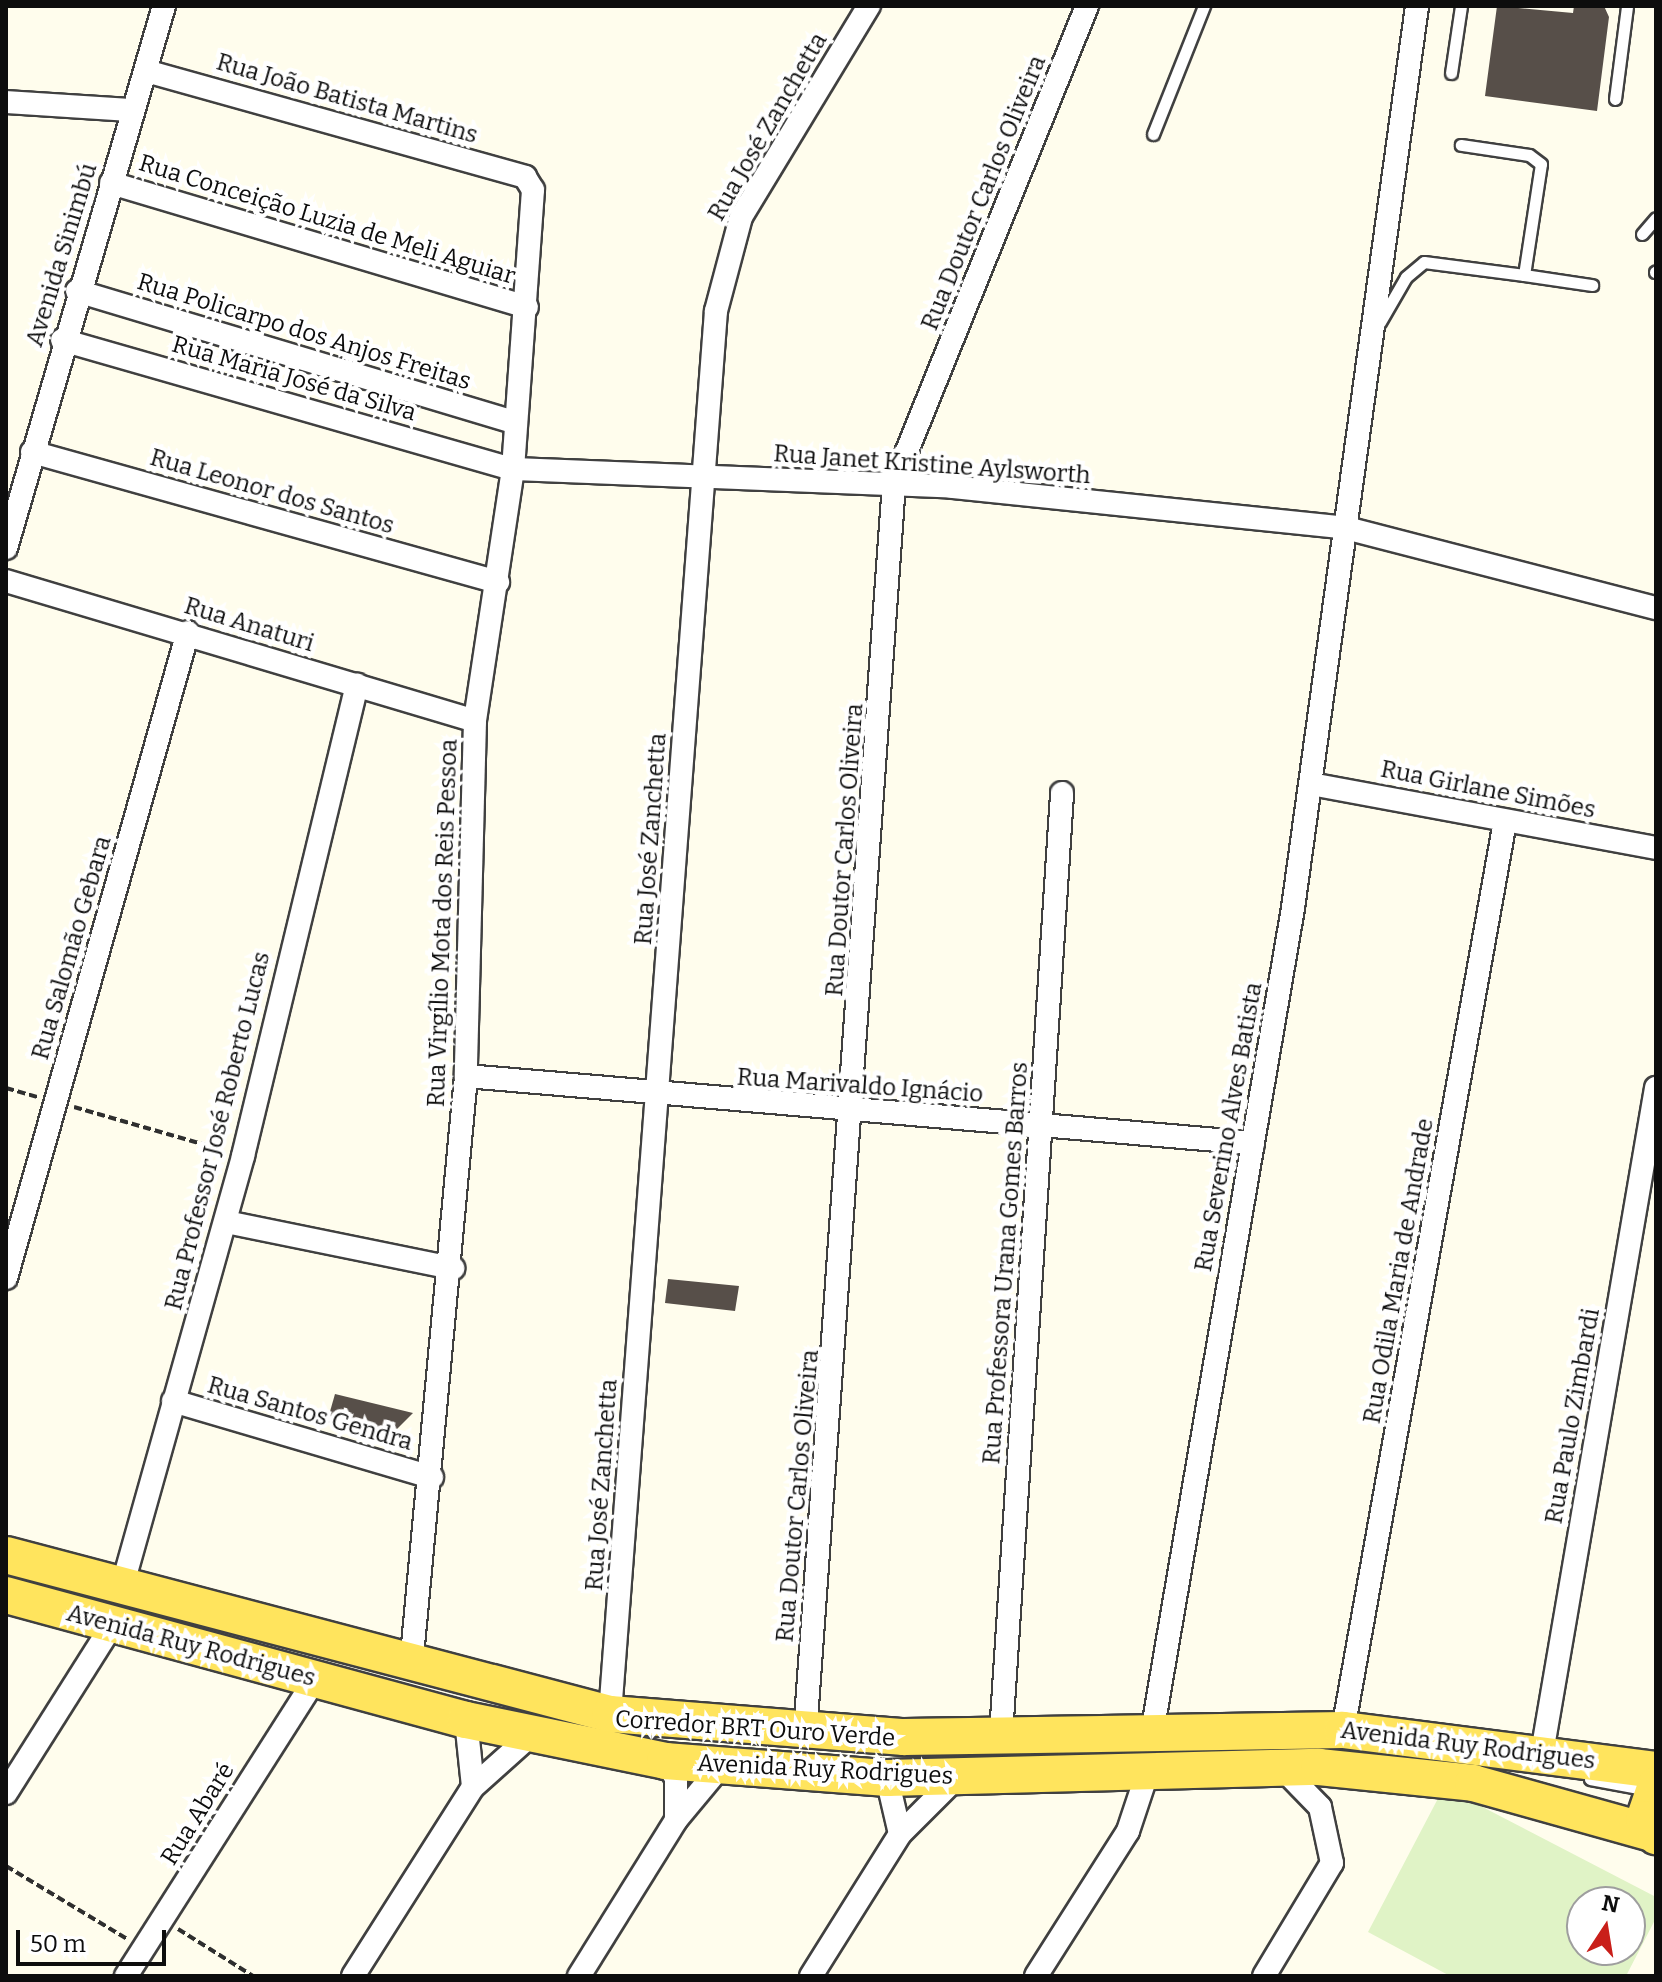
<!DOCTYPE html>
<html>
<head>
<meta charset="utf-8">
<style>
  body { margin:0 }
  #map { position:relative; width:1662px; height:1982px; overflow:hidden; background:#fffded; font-family:Bitter,serif }
  div>[style] { position:absolute }
  [style*='--x'] { left:calc(var(--x)*1px); top:calc(var(--y)*1px); width:calc(var(--w)*1px); rotate:calc(var(--a)*1deg) }
  .pitch>* { inset:0; background:#e0f3c6 }
  .building>* { inset:0; background:#574f49 }
  .path>* { height:4px; margin-top:-2px; transform-origin:0; background:repeating-linear-gradient(90deg,#2f2f2f 0 8px,transparent 0 12px) }
  .roads { filter:drop-shadow(2px 0 #404040) drop-shadow(-2px 0 #404040) drop-shadow(0 2px #404040) drop-shadow(0 -2px #404040) }
  .service>* { height:11px; margin:-5.5px; padding:0 5.5px; transform-origin:5.5px; border-radius:5.5px; background:#fff }
  .minor>* { height:22px; margin:-11px; padding:0 11px; transform-origin:11px; border-radius:11px; background:#fff }
  .primary>* { height:36px; margin:-18px; padding:0 18px; transform-origin:18px; border-radius:18px; background:#ffe45d }
  span { translate:-50% -50%; white-space:nowrap; text-align:center; line-height:1.15; -webkit-text-stroke:8px #fff; paint-order:stroke }
  .street-label { font-size:24px; color:#0d0d0d }
  .frame { position:absolute; inset:0; border:8px solid #0d0d0d; pointer-events:none }
  .north { position:absolute; left:1566px; top:1886px; width:80px; height:80px; box-sizing:border-box; background:#fff; border:2px solid #9e9e9e; border-radius:50%; rotate:12deg; font-size:22px; font-weight:700; line-height:32px; text-align:center; color:#0d0d0d }
  .north::after { content:''; display:block; margin:auto; width:28px; height:36px; background:#c91f1a; clip-path:polygon(50% 0,100% 100%,50% 72%,0 100%) }
  .scale { position:absolute; left:16px; top:1930px; width:150px; height:36px; box-sizing:border-box; border:4px solid #0d0d0d; border-top:0; padding-left:10px; font-size:24px; line-height:28px; white-space:nowrap; color:#0d0d0d; -webkit-text-stroke:6px #fff; paint-order:stroke }
</style>
</head>
<body>
<div id="map">
  <div class="pitch">
    <div style="clip-path:polygon(evenodd,1444px 1787px,1656px 1897px,1656px 1918px,1626px 1976px,1450px 1976px,1368px 1932px,1444px 1787px,1582px 1902px,1630px 1902px,1630px 1950px,1582px 1950px,1582px 1902px)"></div>
  </div>
  <div class="building">
    <div style="clip-path:polygon(1497px 6px,1573px 13px,1574px 6px,1604px 6px,1609px 17px,1597px 111px,1485px 96px)"></div>
    <div style="clip-path:polygon(668px 1279px,739px 1286px,735px 1311px,665px 1303px)"></div>
    <div style="clip-path:polygon(335px 1394px,413px 1413px,389px 1437px,327px 1422px)"></div>
  </div>
  <div class="path">
    <div style="--x:6;--y:1088;--w:33;--a:16"></div>
    <div style="--x:74;--y:1107;--w:155;--a:16.1"></div>
    <div style="--x:6;--y:1866;--w:141;--a:31.1"></div>
    <div style="--x:178;--y:1929;--w:89;--a:32.1"></div>
  </div>
  <div class="roads">
    <div class="service">
      <div style="--x:1451;--y:73;--w:68;--a:-81.5"></div>
      <div style="--x:1615;--y:99;--w:94;--a:-82.6"></div>
      <div style="--x:1153;--y:134;--w:138;--a:-68.3"></div>
      <div style="--x:1642;--y:234;--w:21;--a:-49"></div>
      <div style="--x:1655;--y:272;--w:1;--a:-45"></div>
      <div style="--x:1524;--y:275;--w:69;--a:8.4"></div>
      <div style="--x:1380;--y:322;--w:52;--a:-60"></div>
      <div style="--x:1406;--y:277;--w:23;--a:-40"></div>
      <div style="--x:1424;--y:262;--w:101;--a:7.4"></div>
      <div style="--x:1524;--y:275;--w:112;--a:-81.3"></div>
      <div style="--x:1541;--y:164;--w:15;--a:-143"></div>
      <div style="--x:1529;--y:155;--w:69;--a:-171.6"></div>
      <div style="--x:1590;--y:1779;--w:59;--a:10.7"></div>
    </div>
    <div class="minor">
      <div style="--x:146;--y:71;--w:394;--a:15.6"></div>
      <div style="--x:525;--y:177;--w:15;--a:58"></div>
      <div style="--x:533;--y:190;--w:280;--a:94.1"></div>
      <div style="--x:513;--y:469;--w:255;--a:98.6"></div>
      <div style="--x:475;--y:721;--w:355;--a:91.5"></div>
      <div style="--x:466;--y:1076;--w:594;--a:95.32"></div>
      <div style="--x:6;--y:102;--w:125;--a:3.7"></div>
      <div style="--x:111;--y:183;--w:434;--a:16.6"></div>
      <div style="--x:77;--y:291;--w:458;--a:16.7"></div>
      <div style="--x:62;--y:340;--w:469;--a:16"></div>
      <div style="--x:513;--y:469;--w:439;--a:2.3"></div>
      <div style="--x:952;--y:487;--w:396;--a:5.9"></div>
      <div style="--x:1346;--y:528;--w:320;--a:14.5"></div>
      <div style="--x:32;--y:452;--w:484;--a:15.6"></div>
      <div style="--x:6;--y:548;--w:565;--a:-73.75"></div>
      <div style="--x:6;--y:581;--w:489;--a:16.6"></div>
      <div style="--x:1311;--y:784;--w:351;--a:10.5"></div>
      <div style="--x:466;--y:1076;--w:790;--a:4.87"></div>
      <div style="--x:226;--y:1222;--w:232;--a:11.5"></div>
      <div style="--x:6;--y:1278;--w:671;--a:-74.27"></div>
      <div style="--x:173;--y:1401;--w:270;--a:16.4"></div>
      <div style="--x:122;--y:1587;--w:448;--a:-74.3"></div>
      <div style="--x:243;--y:1156;--w:485;--a:-76.4"></div>
      <div style="--x:610;--y:1714;--w:1407;--a:-85.68"></div>
      <div style="--x:716;--y:311;--w:97;--a:-75.1"></div>
      <div style="--x:741;--y:217;--w:247;--a:-58.8"></div>
      <div style="--x:466;--y:1720;--w:67;--a:84"></div>
      <div style="--x:1343;--y:1730;--w:923;--a:-79.89"></div>
      <div style="--x:1152;--y:1733;--w:837;--a:-80.3"></div>
      <div style="--x:1293;--y:908;--w:910;--a:-82.17"></div>
      <div style="--x:805;--y:1734;--w:1254;--a:-85.93"></div>
      <div style="--x:894;--y:483;--w:515;--a:-67.97"></div>
      <div style="--x:1001;--y:1735;--w:944;--a:-86.29"></div>
      <div style="--x:1542;--y:1753;--w:675;--a:-80.27"></div>
      <div style="--x:665;--y:1761;--w:20;--a:57"></div>
      <div style="--x:676;--y:1778;--w:41;--a:90"></div>
      <div style="--x:887;--y:1778;--w:57;--a:76.9"></div>
      <div style="--x:6;--y:1793;--w:200;--a:-57.7"></div>
      <div style="--x:126;--y:1976;--w:352;--a:-57.5"></div>
      <div style="--x:353;--y:1976;--w:224;--a:-57.6"></div>
      <div style="--x:473;--y:1787;--w:76;--a:-41.8"></div>
      <div style="--x:579;--y:1976;--w:184;--a:-58.1"></div>
      <div style="--x:676;--y:1820;--w:70;--a:-50.2"></div>
      <div style="--x:811;--y:1976;--w:168;--a:-57.9"></div>
      <div style="--x:900;--y:1834;--w:79;--a:-45"></div>
      <div style="--x:1036;--y:1976;--w:172;--a:-57.6"></div>
      <div style="--x:1128;--y:1831;--w:63;--a:-71.6"></div>
      <div style="--x:1264;--y:1976;--w:132;--a:-59"></div>
      <div style="--x:1332;--y:1863;--w:57;--a:-102.1"></div>
      <div style="--x:1320;--y:1807;--w:56;--a:-134.3"></div>
    </div>
    <div class="primary">
      <div style="--x:6;--y:1555;--w:625;--a:14.75"></div>
      <div style="--x:610;--y:1714;--w:295;--a:4.5"></div>
      <div style="--x:904;--y:1737;--w:439;--a:-0.9"></div>
      <div style="--x:1343;--y:1730;--w:316;--a:7.3"></div>
      <div style="--x:6;--y:1595;--w:477;--a:15.2"></div>
      <div style="--x:466;--y:1720;--w:203;--a:11.6"></div>
      <div style="--x:665;--y:1761;--w:223;--a:4.4"></div>
      <div style="--x:887;--y:1778;--w:432;--a:-1.5"></div>
      <div style="--x:1319;--y:1767;--w:155;--a:5.9"></div>
      <div style="--x:1473;--y:1783;--w:190;--a:15.6"></div>
      <div style="--x:1656;--y:1785;--w:36;--a:109"></div>
      <div style="--x:1644;--y:1819;--w:21;--a:55"></div>
    </div>
  </div>
  <div class="street-label">
    <span style="left:347px;top:99px;rotate:16deg">Rua João Batista Martins</span>
    <span style="left:768px;top:127px;rotate:-60deg">Rua José Zanchetta</span>
    <span style="left:984px;top:193px;rotate:-68deg">Rua Doutor Carlos Oliveira</span>
    <span style="left:327px;top:220px;rotate:17deg">Rua Conceição Luzia de Meli Aguiar</span>
    <span style="left:62px;top:255px;rotate:-73deg">Avenida Sinimbú</span>
    <span style="left:304px;top:332px;rotate:17deg">Rua Policarpo dos Anjos Freitas</span>
    <span style="left:294px;top:379px;rotate:16deg">Rua Maria José da Silva</span>
    <span style="left:932px;top:465px;rotate:4deg">Rua Janet Kristine Aylsworth</span>
    <span style="left:272px;top:492px;rotate:16deg">Rua Leonor dos Santos</span>
    <span style="left:249px;top:625px;rotate:17deg">Rua Anaturi</span>
    <span style="left:1488px;top:790px;rotate:11deg">Rua Girlane Simões</span>
    <span style="left:651px;top:839px;rotate:-86deg">Rua José Zanchetta</span>
    <span style="left:845px;top:850px;rotate:-86deg">Rua Doutor Carlos Oliveira</span>
    <span style="left:443px;top:923px;rotate:-88deg">Rua Virgílio Mota dos Reis Pessoa</span>
    <span style="left:72px;top:948px;rotate:-74deg">Rua Salomão Gebara</span>
    <span style="left:860px;top:1086px;rotate:4deg">Rua Marivaldo Ignácio</span>
    <span style="left:1229px;top:1127px;rotate:-80deg">Rua Severino Alves Batista</span>
    <span style="left:218px;top:1131px;rotate:-76deg">Rua Professor José Roberto Lucas</span>
    <span style="left:1006px;top:1263px;rotate:-86deg">Rua Professora Urana Gomes Barros</span>
    <span style="left:1399px;top:1271px;rotate:-80deg">Rua Odila Maria de Andrade</span>
    <span style="left:310px;top:1414px;rotate:16deg">Rua Santos Gendra</span>
    <span style="left:1573px;top:1416px;rotate:-80deg">Rua Paulo Zimbardi</span>
    <span style="left:602px;top:1485px;rotate:-86deg">Rua José Zanchetta</span>
    <span style="left:798px;top:1496px;rotate:-85deg">Rua Doutor Carlos Oliveira</span>
    <span style="left:191px;top:1646px;rotate:15deg">Avenida Ruy Rodrigues</span>
    <span style="left:755px;top:1729px;rotate:4deg">Corredor BRT Ouro Verde</span>
    <span style="left:1468px;top:1746px;rotate:7deg">Avenida Ruy Rodrigues</span>
    <span style="left:825px;top:1770px;rotate:3deg">Avenida Ruy Rodrigues</span>
    <span style="left:198px;top:1814px;rotate:-58deg">Rua Abaré</span>
  </div>
  <div class="frame"></div>
  <div class="north">N</div>
  <div class="scale">50 m</div>
</div>
</body>
</html>
